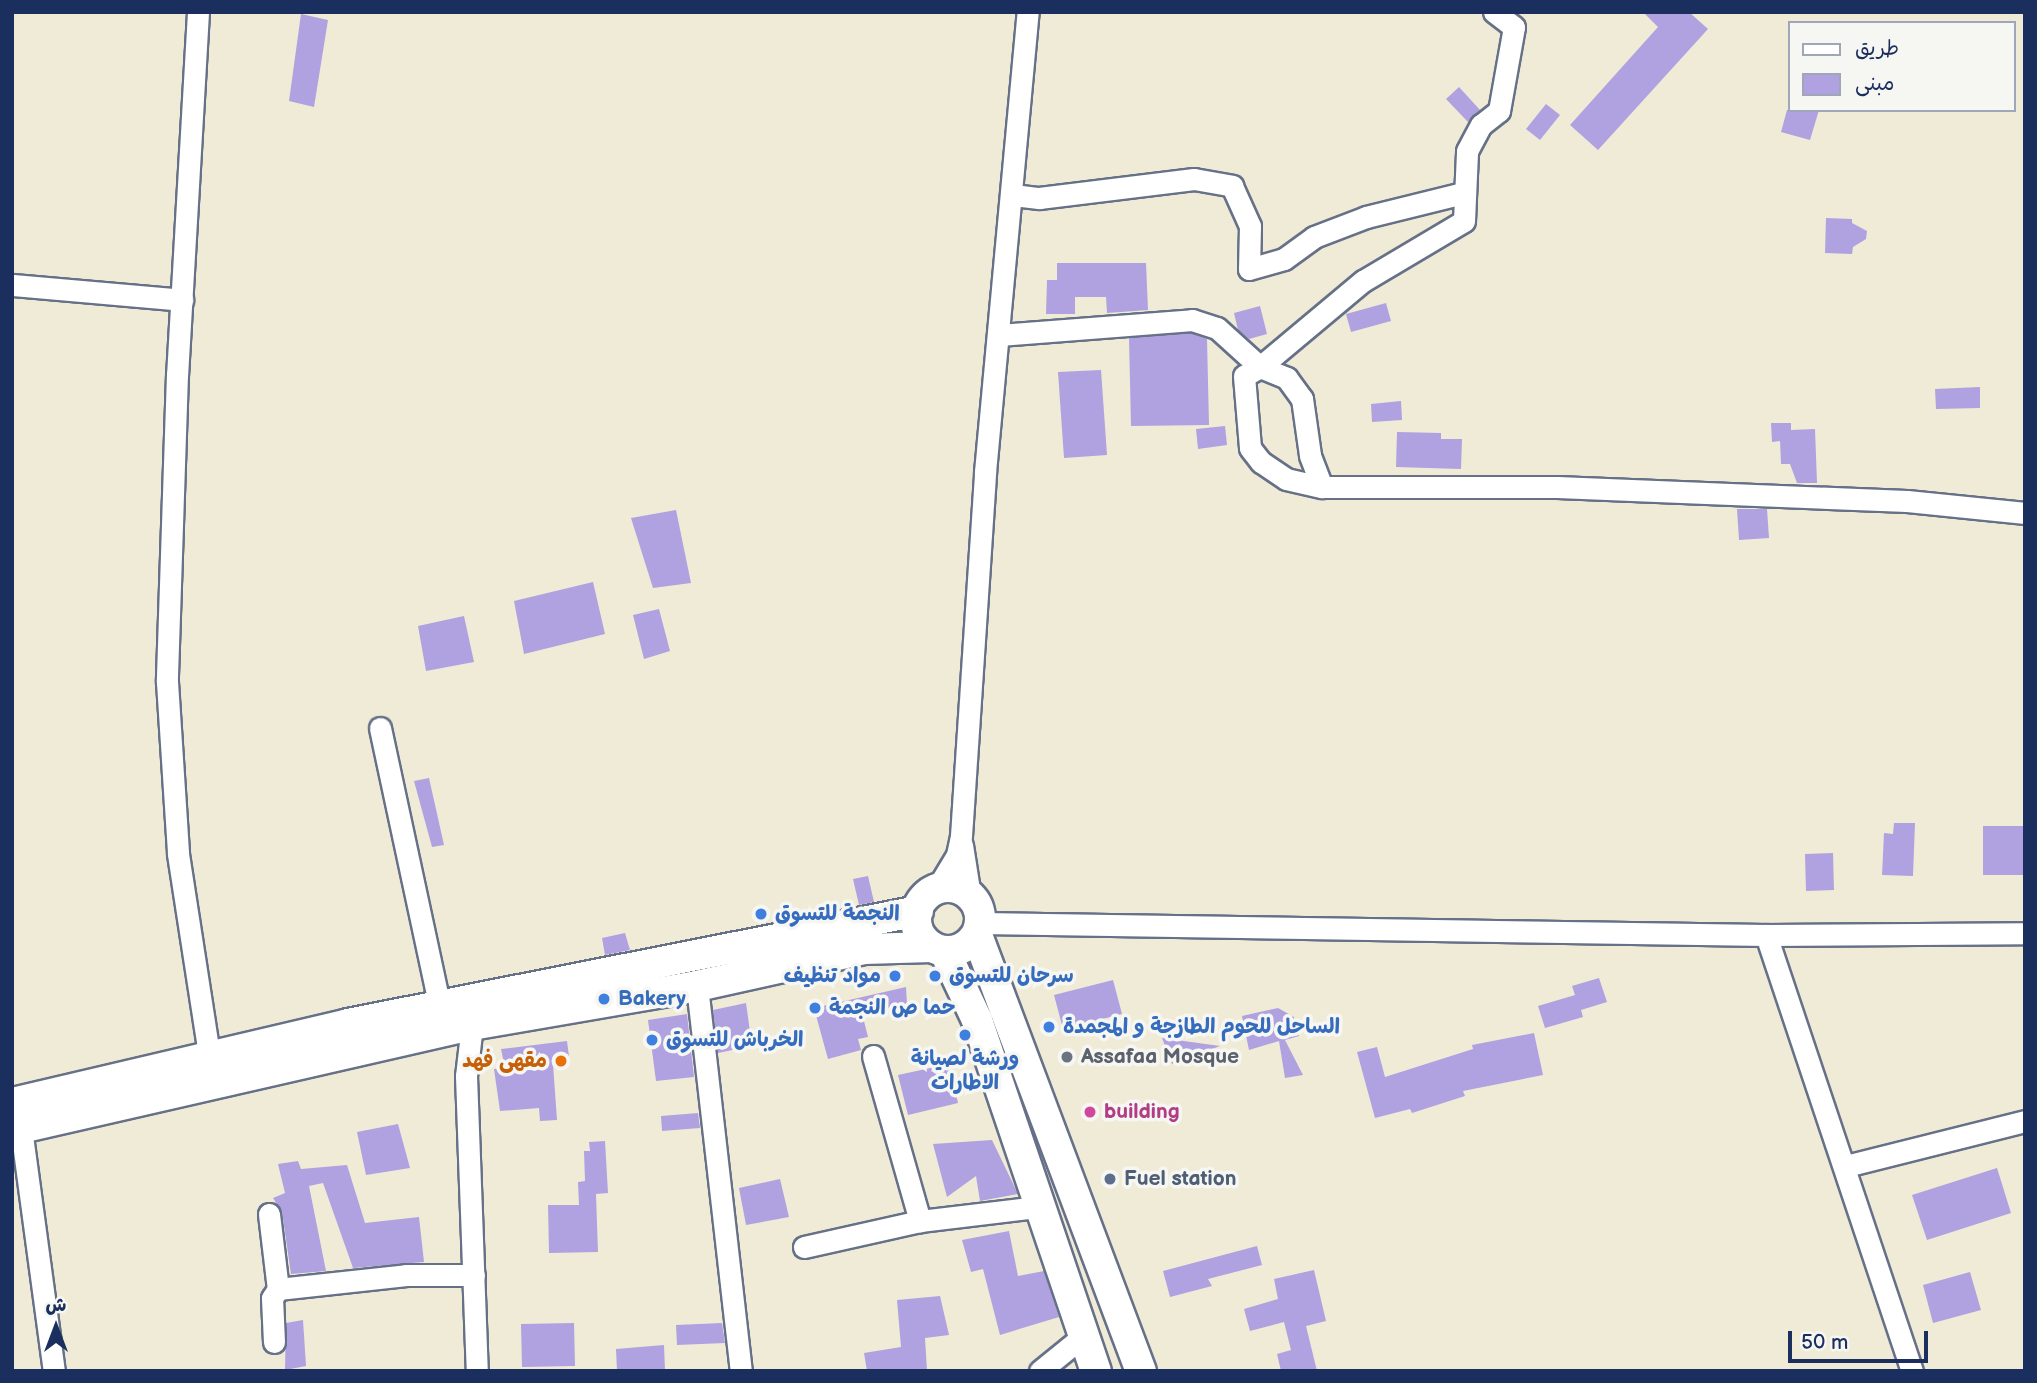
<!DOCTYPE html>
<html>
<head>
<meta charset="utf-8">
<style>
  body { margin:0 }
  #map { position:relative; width:2037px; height:1383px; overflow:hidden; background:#f0ebd7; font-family:"Balsamiq Sans","Playpen Sans Arabic",sans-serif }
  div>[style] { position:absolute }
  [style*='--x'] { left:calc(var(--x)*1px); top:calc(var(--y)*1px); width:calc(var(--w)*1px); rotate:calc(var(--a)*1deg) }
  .building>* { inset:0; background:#b0a1e0 }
  .roads { filter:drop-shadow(2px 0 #667188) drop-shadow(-2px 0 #667188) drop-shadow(0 2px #667188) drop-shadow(0 -2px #667188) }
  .minor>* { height:21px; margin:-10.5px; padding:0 10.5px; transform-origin:10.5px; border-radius:10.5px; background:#fff }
  .secondary>* { height:30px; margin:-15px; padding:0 15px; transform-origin:15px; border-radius:15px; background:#fff }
  .secondary>.ring { margin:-15px; padding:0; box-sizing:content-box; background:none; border:30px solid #fff; border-radius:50% }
  .dots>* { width:19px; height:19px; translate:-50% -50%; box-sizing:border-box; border:4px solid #f6f6f2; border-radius:50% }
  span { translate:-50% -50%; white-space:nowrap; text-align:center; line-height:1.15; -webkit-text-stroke:7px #f6f6f2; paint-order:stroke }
  .shop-label { font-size:21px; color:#366cbe; font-weight:700 }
  .left { translate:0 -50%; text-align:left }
  .right { translate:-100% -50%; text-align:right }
  .worship-label { font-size:21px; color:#5b616d; font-weight:700 }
  .food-label { font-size:21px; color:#c56008; font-weight:700 }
  .hotel-label { font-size:21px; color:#b23c85; font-weight:700 }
  .service-label { font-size:21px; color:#4e5e75; font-weight:700 }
  .frame { position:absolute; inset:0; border:14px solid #1b2f5e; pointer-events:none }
  .legend { position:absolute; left:1788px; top:21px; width:228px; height:91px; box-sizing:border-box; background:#f6f6f2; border:2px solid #9ea6b7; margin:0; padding:9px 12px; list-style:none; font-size:21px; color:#1b2f5e }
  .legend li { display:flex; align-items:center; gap:14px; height:35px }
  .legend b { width:35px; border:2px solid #9ea6b7 }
  .north { position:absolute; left:21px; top:1292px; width:70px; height:70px; -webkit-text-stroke:5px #f6f6f2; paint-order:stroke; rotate:0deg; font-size:19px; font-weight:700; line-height:28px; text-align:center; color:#1b2f5e }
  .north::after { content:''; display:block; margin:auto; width:24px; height:32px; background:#1b2f5e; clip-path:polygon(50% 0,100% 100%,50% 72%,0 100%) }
  .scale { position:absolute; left:1788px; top:1331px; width:140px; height:32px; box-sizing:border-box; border:4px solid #1b2f5e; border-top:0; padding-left:9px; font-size:21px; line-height:24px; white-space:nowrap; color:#1b2f5e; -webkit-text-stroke:5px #f6f6f2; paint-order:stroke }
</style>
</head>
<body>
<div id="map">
  <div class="building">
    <div style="clip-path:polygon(1643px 12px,1689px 12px,1708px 29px,1598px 150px,1570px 125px,1658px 27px)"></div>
    <div style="clip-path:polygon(301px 14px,328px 20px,314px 107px,289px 101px)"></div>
    <div style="clip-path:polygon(1459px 87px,1480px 110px,1468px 122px,1446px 99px)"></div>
    <div style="clip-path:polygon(1546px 104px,1560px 115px,1540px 140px,1526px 129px)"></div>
    <div style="clip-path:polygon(1787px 110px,1819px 110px,1810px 140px,1781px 132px)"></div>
    <div style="clip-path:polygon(1826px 218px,1852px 219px,1852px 223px,1867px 231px,1866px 239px,1853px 247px,1852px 254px,1825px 253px)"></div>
    <div style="clip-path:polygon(1057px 263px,1146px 263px,1148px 310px,1107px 313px,1106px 297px,1075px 297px,1075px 314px,1046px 314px,1047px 280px,1057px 280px)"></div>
    <div style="clip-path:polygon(1386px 303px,1391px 321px,1351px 332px,1346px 314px)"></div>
    <div style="clip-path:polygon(1260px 306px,1267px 334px,1249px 339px,1238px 330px,1234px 313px)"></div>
    <div style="clip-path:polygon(1191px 333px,1207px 339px,1209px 425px,1131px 426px,1129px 338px)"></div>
    <div style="clip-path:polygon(1101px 370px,1107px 455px,1064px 458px,1058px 372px)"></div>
    <div style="clip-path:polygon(1980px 387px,1980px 408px,1936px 409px,1935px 389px)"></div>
    <div style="clip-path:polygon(1401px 401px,1402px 420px,1372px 422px,1371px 404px)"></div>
    <div style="clip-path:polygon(1771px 423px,1791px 423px,1791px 430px,1815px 429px,1817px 483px,1797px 483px,1790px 464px,1781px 464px,1780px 441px,1772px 442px)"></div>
    <div style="clip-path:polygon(1225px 426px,1227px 445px,1198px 449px,1196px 429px)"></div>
    <div style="clip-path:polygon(1397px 432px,1441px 433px,1441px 439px,1462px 439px,1461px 469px,1396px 467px)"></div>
    <div style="clip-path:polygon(1737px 509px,1767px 509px,1769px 538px,1739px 540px)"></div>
    <div style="clip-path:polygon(676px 510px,691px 583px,653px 588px,631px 518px)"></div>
    <div style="clip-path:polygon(593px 582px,605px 634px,524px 654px,514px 601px)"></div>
    <div style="clip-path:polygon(659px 609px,670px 651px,644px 659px,633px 615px)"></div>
    <div style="clip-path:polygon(464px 616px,474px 662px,426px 671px,418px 626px)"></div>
    <div style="clip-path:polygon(429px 778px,444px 845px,432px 847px,414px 781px)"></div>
    <div style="clip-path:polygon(1894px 823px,1915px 823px,1913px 876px,1882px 875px,1884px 833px,1893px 834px)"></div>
    <div style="clip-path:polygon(1983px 826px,2025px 826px,2025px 875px,1983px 875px)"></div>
    <div style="clip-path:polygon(1833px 853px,1834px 890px,1806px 891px,1805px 854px)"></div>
    <div style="clip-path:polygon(868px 876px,874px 902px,859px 905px,853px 879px)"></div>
    <div style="clip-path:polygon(625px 933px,630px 950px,605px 955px,602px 938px)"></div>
    <div style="clip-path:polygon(1599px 978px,1607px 1002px,1581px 1010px,1583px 1017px,1545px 1028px,1538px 1006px,1575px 995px,1572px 986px)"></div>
    <div style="clip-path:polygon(1113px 980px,1122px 1014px,1063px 1029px,1054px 995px)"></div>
    <div style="clip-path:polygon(906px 987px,907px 1004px,862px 1013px,868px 1037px,858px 1039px,861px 1050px,828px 1059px,814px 1008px)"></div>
    <div style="clip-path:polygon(746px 1003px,752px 1046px,718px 1053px,713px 1010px)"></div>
    <div style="clip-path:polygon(1278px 1008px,1294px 1017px,1299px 1036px,1285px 1040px,1303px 1075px,1285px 1078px,1279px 1041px,1249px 1050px,1242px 1016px)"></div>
    <div style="clip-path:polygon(687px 1014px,694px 1077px,656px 1081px,648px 1020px)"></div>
    <div style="clip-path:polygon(1534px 1033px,1543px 1075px,1463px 1091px,1465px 1096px,1412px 1113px,1410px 1109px,1375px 1118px,1357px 1052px,1377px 1047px,1385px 1077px,1473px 1049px,1472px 1045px)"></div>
    <div style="clip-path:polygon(1162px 1038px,1220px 1046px,1172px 1064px)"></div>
    <div style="clip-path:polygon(567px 1041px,570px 1064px,553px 1064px,557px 1120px,540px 1121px,539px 1108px,500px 1111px,494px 1069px,505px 1068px,501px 1049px)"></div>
    <div style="clip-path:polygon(949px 1064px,958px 1103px,908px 1115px,898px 1075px)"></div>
    <div style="clip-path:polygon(698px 1113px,700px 1128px,662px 1131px,661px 1116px)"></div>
    <div style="clip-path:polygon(398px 1124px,410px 1168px,366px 1175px,357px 1132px)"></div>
    <div style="clip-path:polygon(992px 1140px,1018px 1194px,980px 1201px,976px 1176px,947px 1197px,933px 1144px)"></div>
    <div style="clip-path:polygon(605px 1141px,608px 1193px,596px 1194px,598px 1252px,549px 1253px,548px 1205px,579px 1205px,578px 1182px,585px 1181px,584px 1151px,590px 1151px,589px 1142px)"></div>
    <div style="clip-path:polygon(298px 1161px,301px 1169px,347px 1165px,365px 1223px,419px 1217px,424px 1262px,353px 1268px,323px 1183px,309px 1186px,326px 1271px,291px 1274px,282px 1212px,273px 1198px,285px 1193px,278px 1164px)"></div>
    <div style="clip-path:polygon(1997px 1168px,2011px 1213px,1927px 1240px,1912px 1195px)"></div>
    <div style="clip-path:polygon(780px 1179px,789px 1217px,746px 1225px,739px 1188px)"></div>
    <div style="clip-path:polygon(1009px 1231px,1018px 1276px,1044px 1271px,1059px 1317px,1000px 1335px,983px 1269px,971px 1272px,962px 1240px)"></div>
    <div style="clip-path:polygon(1257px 1246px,1262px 1265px,1208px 1279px,1212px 1286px,1170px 1297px,1163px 1271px)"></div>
    <div style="clip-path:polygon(1314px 1270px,1326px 1321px,1306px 1326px,1317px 1371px,1281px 1371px,1277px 1354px,1291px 1350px,1284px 1322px,1250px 1331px,1244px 1309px,1278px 1299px,1274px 1279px)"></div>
    <div style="clip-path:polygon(1970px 1272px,1981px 1310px,1933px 1323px,1923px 1285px)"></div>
    <div style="clip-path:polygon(940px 1296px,949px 1335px,925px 1338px,927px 1371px,867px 1371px,864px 1353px,901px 1347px,897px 1300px)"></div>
    <div style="clip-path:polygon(303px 1320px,306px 1366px,285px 1370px,286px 1323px)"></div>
    <div style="clip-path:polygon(574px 1323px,575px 1366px,522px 1367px,521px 1324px)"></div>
    <div style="clip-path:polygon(722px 1323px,725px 1343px,677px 1345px,676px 1325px)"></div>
    <div style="clip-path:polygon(664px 1345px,665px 1371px,617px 1371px,616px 1349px)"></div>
  </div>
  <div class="roads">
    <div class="minor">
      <div style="--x:198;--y:12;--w:363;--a:93.3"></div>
      <div style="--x:177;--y:374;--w:308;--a:91.9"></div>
      <div style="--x:167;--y:682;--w:172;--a:86.3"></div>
      <div style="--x:178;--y:854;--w:203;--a:81.2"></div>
      <div style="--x:1013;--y:195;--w:26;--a:7"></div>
      <div style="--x:1039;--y:198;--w:156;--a:-7"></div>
      <div style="--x:1194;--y:179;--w:39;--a:10"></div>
      <div style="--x:1232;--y:186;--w:44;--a:65.8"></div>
      <div style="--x:1250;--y:226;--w:43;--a:91.3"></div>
      <div style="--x:1249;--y:269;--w:36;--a:-16"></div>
      <div style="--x:1284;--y:259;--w:37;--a:-36"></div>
      <div style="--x:1314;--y:237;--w:56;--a:-21"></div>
      <div style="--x:1366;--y:217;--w:100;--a:-13.9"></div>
      <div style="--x:12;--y:285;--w:171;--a:5"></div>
      <div style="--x:999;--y:335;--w:194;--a:-4.4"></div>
      <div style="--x:1192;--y:320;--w:26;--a:18"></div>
      <div style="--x:1217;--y:328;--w:58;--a:42.2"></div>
      <div style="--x:1260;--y:367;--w:18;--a:151"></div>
      <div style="--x:1244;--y:376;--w:72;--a:85.2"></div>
      <div style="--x:1250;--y:448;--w:18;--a:52"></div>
      <div style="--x:1261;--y:462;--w:30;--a:34"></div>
      <div style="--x:1286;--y:479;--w:37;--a:13"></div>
      <div style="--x:1322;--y:487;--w:235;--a:0"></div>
      <div style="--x:1557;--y:487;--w:350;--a:2.3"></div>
      <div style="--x:1907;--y:501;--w:119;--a:5.8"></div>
      <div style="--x:1322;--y:487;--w:34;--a:-111"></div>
      <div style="--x:1310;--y:455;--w:57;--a:-98.1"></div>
      <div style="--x:1302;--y:399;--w:26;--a:-126"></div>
      <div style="--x:1287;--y:378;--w:29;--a:-158"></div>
      <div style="--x:1260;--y:367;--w:134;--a:-39.9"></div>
      <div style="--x:1363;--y:281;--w:117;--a:-30.7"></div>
      <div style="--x:1464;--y:221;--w:70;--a:-87.5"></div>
      <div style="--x:1467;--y:151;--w:30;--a:-62"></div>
      <div style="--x:1481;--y:125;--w:23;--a:-38"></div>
      <div style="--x:1499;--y:111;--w:85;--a:-79.9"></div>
      <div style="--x:1514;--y:27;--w:25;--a:-143"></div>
      <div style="--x:380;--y:728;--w:282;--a:77.9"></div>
      <div style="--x:962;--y:845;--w:52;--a:81.1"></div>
      <div style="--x:936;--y:890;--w:41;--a:-59"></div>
      <div style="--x:957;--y:855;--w:19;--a:-78"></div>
      <div style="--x:961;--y:836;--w:365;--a:-86.2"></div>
      <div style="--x:985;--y:472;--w:462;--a:-84.7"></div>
      <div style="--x:981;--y:923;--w:785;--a:0.88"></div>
      <div style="--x:1766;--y:935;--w:259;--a:-0.4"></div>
      <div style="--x:1766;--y:935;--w:460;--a:71.5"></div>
      <div style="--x:697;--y:986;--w:388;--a:83.5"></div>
      <div style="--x:472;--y:1025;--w:51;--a:96.7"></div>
      <div style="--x:466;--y:1076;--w:295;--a:87.9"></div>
      <div style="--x:873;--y:1056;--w:172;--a:74.1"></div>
      <div style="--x:21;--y:1128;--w:245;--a:82.3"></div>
      <div style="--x:1846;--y:1166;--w:185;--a:-14.1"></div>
      <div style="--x:269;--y:1214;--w:76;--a:83.2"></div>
      <div style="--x:278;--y:1289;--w:129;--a:-6.2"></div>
      <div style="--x:406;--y:1275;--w:68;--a:0"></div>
      <div style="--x:804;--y:1247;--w:119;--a:-12.6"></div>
      <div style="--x:920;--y:1221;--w:119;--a:-6.8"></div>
      <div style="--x:274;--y:1342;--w:44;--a:-92.6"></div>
      <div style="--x:272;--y:1298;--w:11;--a:-56"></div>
      <div style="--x:1040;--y:1371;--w:54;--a:-39"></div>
    </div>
    <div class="secondary">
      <div class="ring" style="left:916px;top:887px;width:34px;height:34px"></div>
      <div style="--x:977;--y:935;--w:466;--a:69.4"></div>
      <div style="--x:945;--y:952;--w:75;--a:64.8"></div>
      <div style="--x:977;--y:1020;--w:371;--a:71.3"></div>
      <div style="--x:12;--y:1103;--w:345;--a:-13.2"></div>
      <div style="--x:348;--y:1024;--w:581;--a:-11.21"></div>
      <div style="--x:12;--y:1130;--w:472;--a:-12.9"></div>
      <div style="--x:472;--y:1025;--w:228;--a:-9.8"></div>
      <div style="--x:697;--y:986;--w:171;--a:-12.5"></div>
      <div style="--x:864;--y:949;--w:68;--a:-1.7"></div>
    </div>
  </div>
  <div class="dots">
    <div style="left:761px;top:914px;background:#3f7fe0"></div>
    <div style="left:895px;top:976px;background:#3f7fe0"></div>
    <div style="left:935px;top:976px;background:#3f7fe0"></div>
    <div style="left:604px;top:999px;background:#3f7fe0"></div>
    <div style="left:815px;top:1008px;background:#3f7fe0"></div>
    <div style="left:1049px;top:1027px;background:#3f7fe0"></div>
    <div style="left:965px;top:1035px;background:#3f7fe0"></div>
    <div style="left:652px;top:1040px;background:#3f7fe0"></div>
    <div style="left:1067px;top:1057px;background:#6b7280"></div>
    <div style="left:561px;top:1061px;background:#e8710a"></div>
    <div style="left:1090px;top:1112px;background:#d1479c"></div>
    <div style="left:1110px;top:1179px;background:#5c6f8a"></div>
  </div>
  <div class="shop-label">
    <span class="left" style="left:775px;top:914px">النجمة للتسوق</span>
    <span class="right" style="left:881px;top:976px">مواد تنظيف</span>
    <span class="left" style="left:949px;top:976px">سرحان للتسوق</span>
    <span class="left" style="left:618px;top:999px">Bakery</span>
    <span class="left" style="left:829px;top:1008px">حما ص النجمة</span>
    <span class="left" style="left:1063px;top:1027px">الساحل للحوم الطازجة و المجمدة</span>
    <span class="left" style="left:666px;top:1040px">الخرباش للتسوق</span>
    <span style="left:965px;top:1071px">ورشة لصيانة<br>الاطارات</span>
  </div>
  <div class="worship-label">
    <span class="left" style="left:1081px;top:1057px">Assafaa Mosque</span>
  </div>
  <div class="food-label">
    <span class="right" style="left:547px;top:1061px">مقهى فهد</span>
  </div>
  <div class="hotel-label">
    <span class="left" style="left:1104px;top:1112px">building</span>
  </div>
  <div class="service-label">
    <span class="left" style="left:1124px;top:1179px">Fuel station</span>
  </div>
  <div class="frame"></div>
  <ul class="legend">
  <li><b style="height:9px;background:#fff"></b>طريق</li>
  <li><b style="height:19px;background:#b0a1e0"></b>مبنى</li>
  </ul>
  <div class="north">ش</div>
  <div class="scale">50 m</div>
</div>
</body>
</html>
